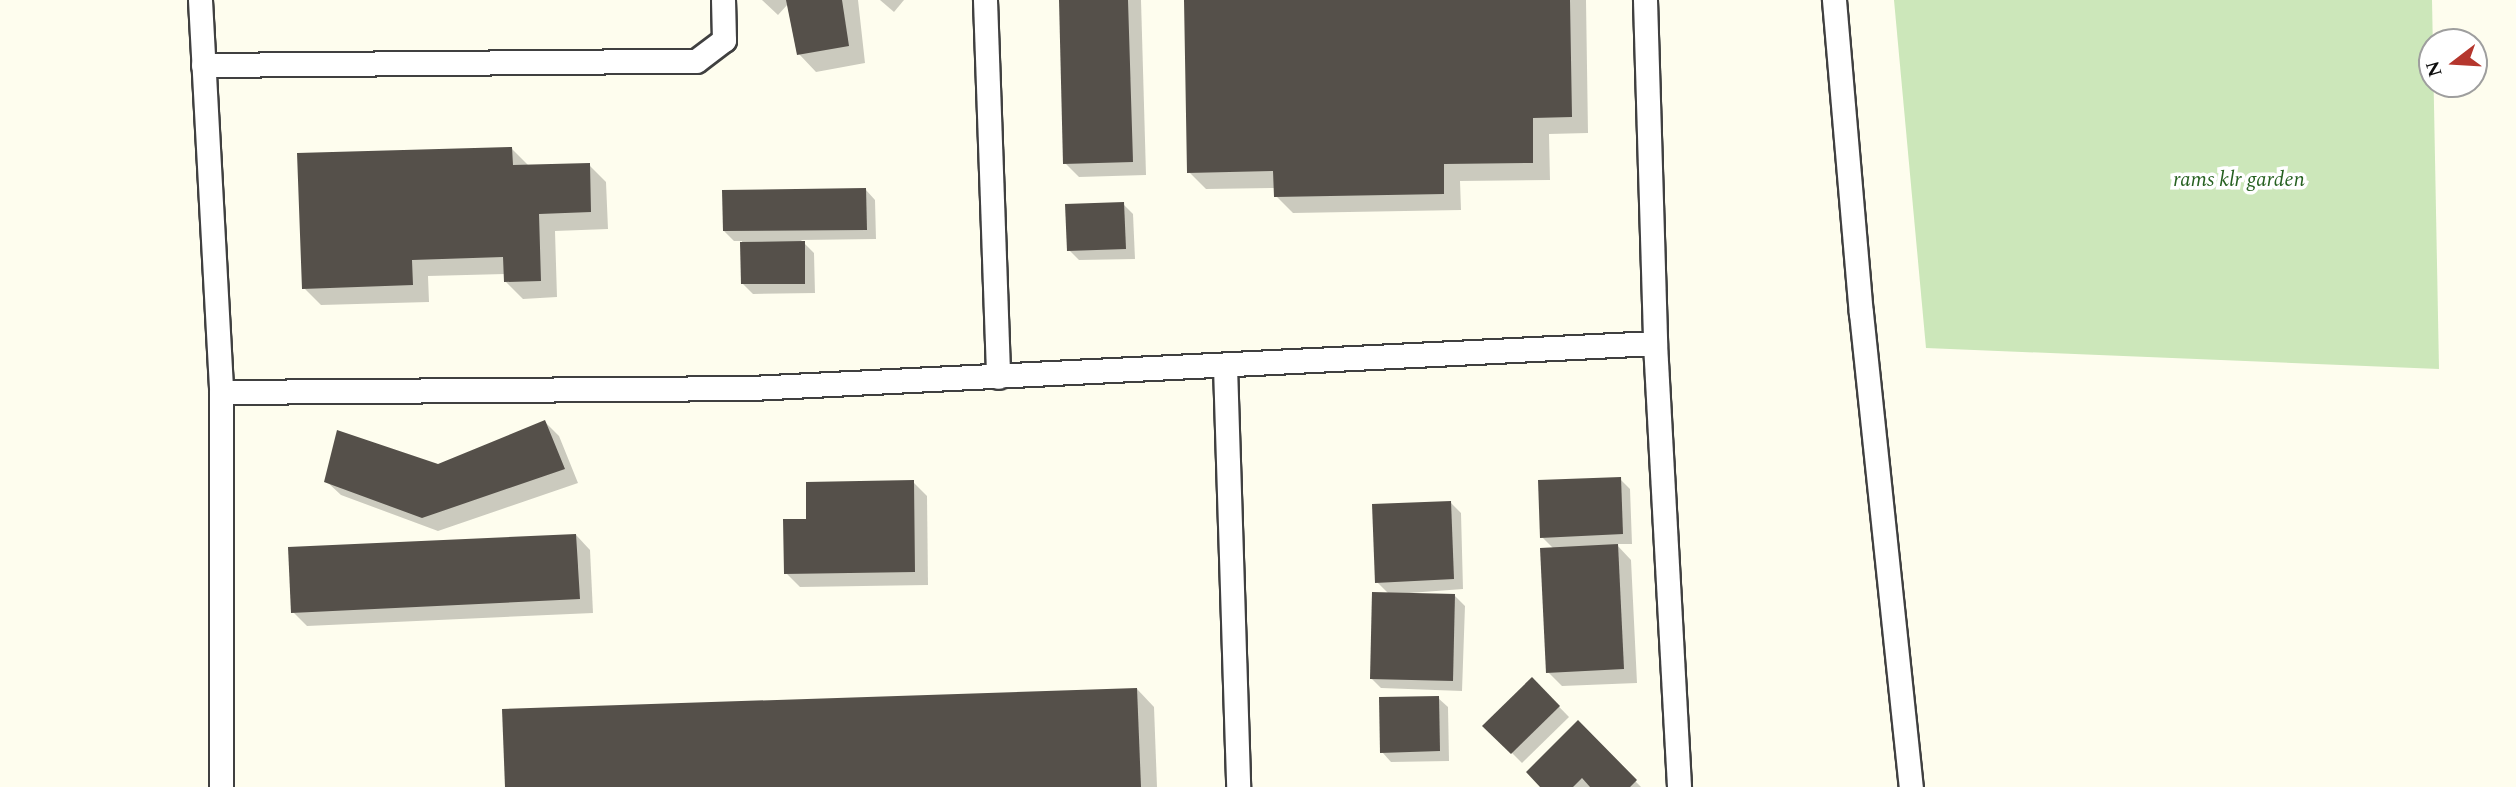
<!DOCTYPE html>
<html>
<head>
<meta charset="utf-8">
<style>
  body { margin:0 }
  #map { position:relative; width:2516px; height:787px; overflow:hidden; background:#fefdee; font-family:Spectral,serif }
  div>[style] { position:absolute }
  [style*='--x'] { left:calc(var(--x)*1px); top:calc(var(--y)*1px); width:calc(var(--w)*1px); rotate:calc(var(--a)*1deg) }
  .green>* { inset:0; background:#cce7ba }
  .shadow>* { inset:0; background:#0003 }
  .building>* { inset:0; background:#55504a }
  .roads { filter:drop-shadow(2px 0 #404040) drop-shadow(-2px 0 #404040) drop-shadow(0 2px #404040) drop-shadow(0 -2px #404040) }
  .service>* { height:23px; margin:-11.5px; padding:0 11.5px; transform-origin:11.5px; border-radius:11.5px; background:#fff }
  span { translate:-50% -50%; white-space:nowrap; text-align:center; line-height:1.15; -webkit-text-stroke:7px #fff; paint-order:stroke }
  .park-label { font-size:21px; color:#276121; font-style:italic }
  .north { position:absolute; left:2418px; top:28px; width:70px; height:70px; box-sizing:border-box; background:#fff; border:2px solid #9e9e9e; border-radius:50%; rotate:253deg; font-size:19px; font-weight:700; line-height:28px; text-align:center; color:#0d0d0d }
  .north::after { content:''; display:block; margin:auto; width:24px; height:32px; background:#b5362d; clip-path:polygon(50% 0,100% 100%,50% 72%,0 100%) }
</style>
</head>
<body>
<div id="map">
  <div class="green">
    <div style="clip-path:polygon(1894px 0,2432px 0,2439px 369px,1926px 348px)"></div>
  </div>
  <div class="shadow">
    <div style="clip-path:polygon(762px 0,858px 0,865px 63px,816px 72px,799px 54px,788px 4px,778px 15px)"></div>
    <div style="clip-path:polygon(880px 0,904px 0,894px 12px)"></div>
    <div style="clip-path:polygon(1061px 0,1141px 0,1146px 175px,1079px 177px,1065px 163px)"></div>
    <div style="clip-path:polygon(1186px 0,1586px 0,1588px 133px,1549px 134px,1550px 180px,1460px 181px,1461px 210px,1293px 213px,1276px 196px,1276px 188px,1206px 189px,1189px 172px)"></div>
    <div style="clip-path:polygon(511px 148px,529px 166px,589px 165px,606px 182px,608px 229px,555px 231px,557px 297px,523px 299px,505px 281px,505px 274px,428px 276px,429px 302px,321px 305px,304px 288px)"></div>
    <div style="clip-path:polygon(866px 190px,875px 200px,876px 239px,801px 240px,814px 253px,815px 293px,753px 294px,743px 284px,742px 241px,734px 241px,724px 231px)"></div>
    <div style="clip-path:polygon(1123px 204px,1133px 214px,1135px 259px,1079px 260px,1069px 250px)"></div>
    <div style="clip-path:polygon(545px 422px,559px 436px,578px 483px,438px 531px,341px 495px,326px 481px,438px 466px)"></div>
    <div style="clip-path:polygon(1620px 479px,1630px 489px,1632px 544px,1616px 544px,1631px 560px,1637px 683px,1562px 686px,1548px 672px,1554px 549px,1542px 537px)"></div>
    <div style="clip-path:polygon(913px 482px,927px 496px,928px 585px,800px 587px,786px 573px)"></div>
    <div style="clip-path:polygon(1451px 503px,1461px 513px,1463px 589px,1396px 594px,1455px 596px,1465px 606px,1462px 691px,1381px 688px,1371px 678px,1389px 594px,1377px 582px)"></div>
    <div style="clip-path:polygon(576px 535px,590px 550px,593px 613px,307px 626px,293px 612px)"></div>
    <div style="clip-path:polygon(1532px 679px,1569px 717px,1522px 763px,1485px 726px)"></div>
    <div style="clip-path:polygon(1137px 689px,1154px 707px,1157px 787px,506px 787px)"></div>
    <div style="clip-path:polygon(1438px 698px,1448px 707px,1449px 761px,1391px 762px,1382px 752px)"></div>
    <div style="clip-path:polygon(1578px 723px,1641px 787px,1543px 787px)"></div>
  </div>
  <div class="building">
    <div style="clip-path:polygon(786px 0,842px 0,849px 46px,797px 55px)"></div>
    <div style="clip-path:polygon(1059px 0,1128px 0,1133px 162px,1063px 164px)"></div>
    <div style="clip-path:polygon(1184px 0,1570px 0,1572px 117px,1533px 118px,1533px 163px,1444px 164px,1444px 194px,1274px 197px,1273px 171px,1187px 173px)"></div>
    <div style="clip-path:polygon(512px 147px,513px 165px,590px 163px,591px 212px,539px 214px,541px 281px,504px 282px,503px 257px,412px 260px,413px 285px,302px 289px,297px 153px)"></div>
    <div style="clip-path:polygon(866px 188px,867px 230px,723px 231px,722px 190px)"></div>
    <div style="clip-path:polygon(1124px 202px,1126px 249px,1067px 251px,1065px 204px)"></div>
    <div style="clip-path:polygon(805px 241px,805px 284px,741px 284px,740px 242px)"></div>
    <div style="clip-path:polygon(545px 420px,565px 469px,422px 518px,324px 482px,337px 430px,438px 464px)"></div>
    <div style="clip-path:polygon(1621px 477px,1623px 534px,1540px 538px,1538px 480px)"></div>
    <div style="clip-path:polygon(914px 480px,915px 572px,784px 574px,783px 519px,806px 519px,806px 482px)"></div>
    <div style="clip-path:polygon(1451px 501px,1454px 579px,1375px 583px,1372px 504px)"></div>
    <div style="clip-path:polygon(576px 534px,580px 599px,291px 613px,288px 547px)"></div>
    <div style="clip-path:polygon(1618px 544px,1624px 669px,1546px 673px,1540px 548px)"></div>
    <div style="clip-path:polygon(1372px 592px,1455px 594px,1453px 681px,1370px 679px)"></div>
    <div style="clip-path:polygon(1532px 677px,1560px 706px,1511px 754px,1482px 726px)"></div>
    <div style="clip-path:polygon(1137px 688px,1141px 787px,505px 787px,502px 709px)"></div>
    <div style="clip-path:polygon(1439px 696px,1440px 751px,1380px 753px,1379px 697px)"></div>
    <div style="clip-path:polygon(1578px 720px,1637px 780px,1630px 787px,1590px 787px,1582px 778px,1573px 787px,1540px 787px,1526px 772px)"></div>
  </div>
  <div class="roads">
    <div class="service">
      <div style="--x:200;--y:0;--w:393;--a:86.9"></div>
      <div style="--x:221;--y:392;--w:395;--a:90"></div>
      <div style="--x:985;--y:0;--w:377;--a:88"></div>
      <div style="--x:1645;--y:0;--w:343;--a:88.3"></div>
      <div style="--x:1655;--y:343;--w:445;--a:86.9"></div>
      <div style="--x:1834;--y:0;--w:314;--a:85.1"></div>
      <div style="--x:1861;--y:313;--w:477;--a:84"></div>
      <div style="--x:203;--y:65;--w:493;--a:-0.5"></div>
      <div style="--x:696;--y:61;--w:35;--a:-37"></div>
      <div style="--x:724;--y:40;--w:40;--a:-91.4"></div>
      <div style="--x:1225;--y:366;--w:421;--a:88.2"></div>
      <div style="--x:221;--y:392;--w:530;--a:-0.43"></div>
      <div style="--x:751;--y:388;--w:905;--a:-2.85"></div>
    </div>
  </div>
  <div class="park-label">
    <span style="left:2239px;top:180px">rams klr garden</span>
  </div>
  <div class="north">N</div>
</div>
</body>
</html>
